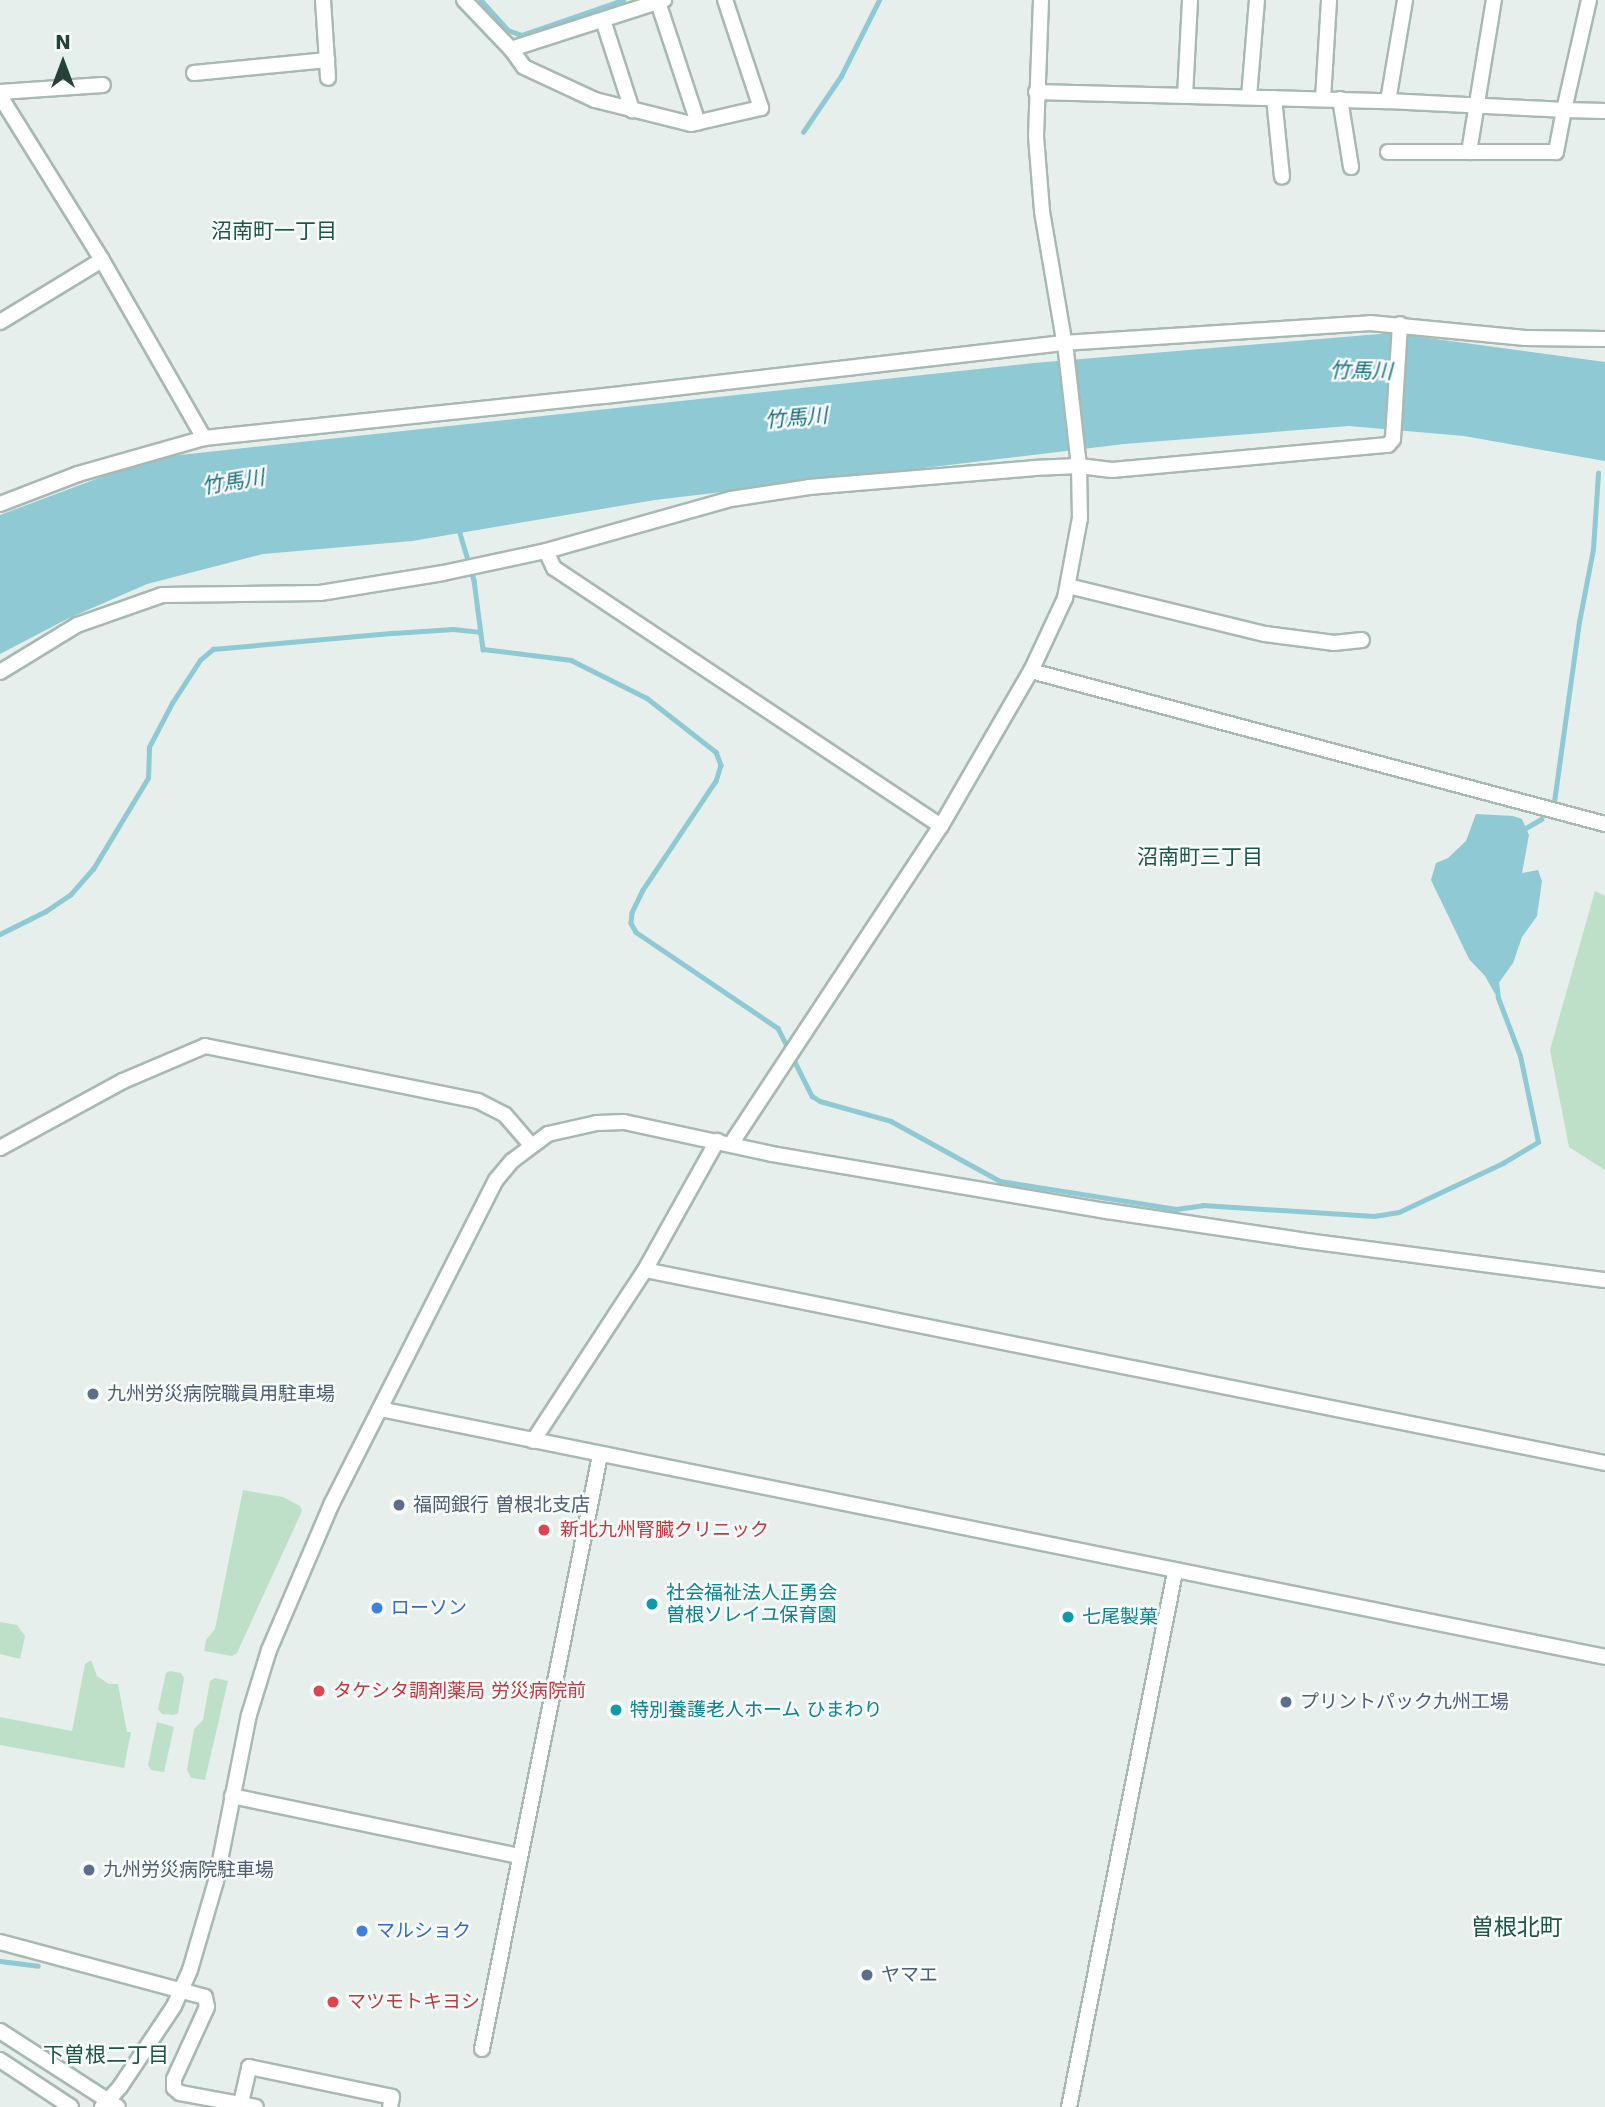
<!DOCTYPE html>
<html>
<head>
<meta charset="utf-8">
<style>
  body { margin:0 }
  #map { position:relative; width:1605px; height:2107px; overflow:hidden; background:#e6efeb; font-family:"DejaVu Sans","Noto Sans JP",sans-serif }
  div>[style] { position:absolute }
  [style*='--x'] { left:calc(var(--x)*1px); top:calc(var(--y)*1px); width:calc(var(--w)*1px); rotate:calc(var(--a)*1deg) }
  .green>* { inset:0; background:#bfe0c8 }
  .water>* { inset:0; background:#8ec9d4 }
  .stream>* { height:4.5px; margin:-2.25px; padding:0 2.25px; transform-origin:2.25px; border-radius:2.25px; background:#8ec9d4 }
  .roads { filter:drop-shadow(2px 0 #a8b8b2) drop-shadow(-2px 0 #a8b8b2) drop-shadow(0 2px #a8b8b2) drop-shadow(0 -2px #a8b8b2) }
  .minor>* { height:14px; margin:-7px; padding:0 7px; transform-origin:7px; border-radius:7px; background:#fff }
  .dots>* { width:19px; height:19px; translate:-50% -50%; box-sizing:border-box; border:4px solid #f7fbf9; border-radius:50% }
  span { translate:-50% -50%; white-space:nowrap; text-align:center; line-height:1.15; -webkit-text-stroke:5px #f7fbf9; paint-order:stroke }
  .service-label { font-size:19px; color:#4e5e75 }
  .left { translate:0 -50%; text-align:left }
  .health-label { font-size:19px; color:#be3a42 }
  .culture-label { font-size:19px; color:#0d838f }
  .shop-label { font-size:19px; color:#366cbe }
  .neighbourhood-label { font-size:21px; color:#1f5548 }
  .water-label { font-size:21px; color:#1c6f80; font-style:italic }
  .quarter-label { font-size:23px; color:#1f5548 }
  .north { position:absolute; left:28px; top:28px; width:70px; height:70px; -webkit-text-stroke:5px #f7fbf9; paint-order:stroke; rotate:0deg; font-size:19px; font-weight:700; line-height:28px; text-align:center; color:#24423a }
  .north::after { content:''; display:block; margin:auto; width:24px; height:32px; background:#24423a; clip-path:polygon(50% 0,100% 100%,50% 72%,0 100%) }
</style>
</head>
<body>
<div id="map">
  <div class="green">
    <div style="clip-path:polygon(1595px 891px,1605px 896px,1605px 1170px,1569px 1147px,1550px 1050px)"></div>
    <div style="clip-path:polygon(243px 1490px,283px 1497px,300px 1506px,302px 1511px,237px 1653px,232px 1656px,204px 1651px,206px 1640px,215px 1629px)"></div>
    <div style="clip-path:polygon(0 1622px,17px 1625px,25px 1636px,20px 1659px,0 1654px)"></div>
    <div style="clip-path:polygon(91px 1660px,97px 1676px,109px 1684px,118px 1684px,127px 1732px,131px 1732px,124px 1768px,0 1745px,0 1717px,72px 1731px,85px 1664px)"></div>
    <div style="clip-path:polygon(170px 1671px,181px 1673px,184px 1678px,178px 1713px,174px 1715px,162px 1714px,158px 1709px,166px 1673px)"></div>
    <div style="clip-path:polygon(215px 1678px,228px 1681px,205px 1780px,191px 1778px,187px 1770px,194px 1729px,203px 1720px,210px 1681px)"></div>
    <div style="clip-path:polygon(157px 1722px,174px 1727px,164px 1772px,151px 1770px,148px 1765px)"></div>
  </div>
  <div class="water">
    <div style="clip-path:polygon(1391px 333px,1605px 362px,1605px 461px,1464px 436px,1349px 426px,1124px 444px,655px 500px,412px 541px,263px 554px,147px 584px,67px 619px,0 654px,0 515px,152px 458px,1034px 363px)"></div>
    <div style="clip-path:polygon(1476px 814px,1513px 816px,1522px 819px,1529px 835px,1522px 873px,1538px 870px,1542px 881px,1537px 916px,1522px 937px,1513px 963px,1498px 984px,1495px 994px,1485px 976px,1469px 959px,1431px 880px,1436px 863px,1448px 858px,1466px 841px)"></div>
  </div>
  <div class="stream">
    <div style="--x:481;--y:0;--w:40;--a:48"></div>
    <div style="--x:508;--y:30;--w:15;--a:20"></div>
    <div style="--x:522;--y:35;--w:107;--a:-19.1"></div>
    <div style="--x:803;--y:132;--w:68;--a:-55.8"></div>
    <div style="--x:841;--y:76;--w:85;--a:-63.4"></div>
    <div style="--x:459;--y:530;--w:52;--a:73.3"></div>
    <div style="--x:474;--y:580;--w:70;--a:82.6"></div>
    <div style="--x:483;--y:649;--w:89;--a:7.1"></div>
    <div style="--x:571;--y:660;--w:85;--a:26.6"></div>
    <div style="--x:647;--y:698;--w:88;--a:38"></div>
    <div style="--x:716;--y:752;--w:14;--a:69"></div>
    <div style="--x:721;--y:765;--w:17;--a:107"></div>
    <div style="--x:716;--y:781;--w:131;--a:123.8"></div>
    <div style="--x:643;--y:890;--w:25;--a:116"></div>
    <div style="--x:632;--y:913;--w:10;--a:96"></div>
    <div style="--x:631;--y:923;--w:10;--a:61"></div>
    <div style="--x:636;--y:932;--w:171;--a:34.1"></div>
    <div style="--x:778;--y:1028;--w:76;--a:63.4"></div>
    <div style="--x:812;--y:1096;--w:9;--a:32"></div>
    <div style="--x:820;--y:1101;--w:74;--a:15.7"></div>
    <div style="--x:891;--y:1121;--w:124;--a:28.8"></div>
    <div style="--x:1000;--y:1181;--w:178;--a:9"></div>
    <div style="--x:1176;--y:1209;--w:27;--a:-8"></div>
    <div style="--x:1203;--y:1205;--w:171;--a:3.7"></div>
    <div style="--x:1374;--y:1216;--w:25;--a:-9"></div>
    <div style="--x:1399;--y:1212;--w:115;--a:-25.2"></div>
    <div style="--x:1503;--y:1163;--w:41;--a:-31"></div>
    <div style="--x:1538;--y:1142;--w:88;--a:-101.8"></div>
    <div style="--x:1520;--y:1056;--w:62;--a:-110.8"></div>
    <div style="--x:1498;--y:998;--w:17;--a:-97"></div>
    <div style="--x:1554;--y:802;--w:182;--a:-82.1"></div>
    <div style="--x:1579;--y:622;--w:74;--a:-79.1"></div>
    <div style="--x:1593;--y:549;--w:76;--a:-86.2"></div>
    <div style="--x:1524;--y:829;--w:20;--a:-30"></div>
    <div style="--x:0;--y:934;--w:51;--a:-26.6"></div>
    <div style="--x:46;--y:911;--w:30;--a:-34"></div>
    <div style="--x:71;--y:894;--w:33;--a:-49"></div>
    <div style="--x:93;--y:869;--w:106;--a:-58.9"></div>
    <div style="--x:148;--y:778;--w:31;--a:-88"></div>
    <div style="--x:149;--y:747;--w:50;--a:-62.4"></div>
    <div style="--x:172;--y:703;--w:51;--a:-56.9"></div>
    <div style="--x:200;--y:660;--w:17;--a:-40"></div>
    <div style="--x:213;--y:649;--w:181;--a:-5.1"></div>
    <div style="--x:393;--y:633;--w:60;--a:-3.8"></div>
    <div style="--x:453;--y:629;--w:27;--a:6"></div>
    <div style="--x:0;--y:1961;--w:38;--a:7"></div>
  </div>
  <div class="roads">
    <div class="minor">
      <div style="--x:323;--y:0;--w:78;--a:86.3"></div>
      <div style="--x:464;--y:0;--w:68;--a:46.2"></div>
      <div style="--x:511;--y:49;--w:161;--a:-17.8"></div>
      <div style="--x:1589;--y:0;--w:113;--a:102.8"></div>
      <div style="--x:1564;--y:110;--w:41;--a:1.4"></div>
      <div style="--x:658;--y:2;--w:127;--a:71.7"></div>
      <div style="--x:603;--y:20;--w:95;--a:72.1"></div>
      <div style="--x:511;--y:49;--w:22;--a:54"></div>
      <div style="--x:524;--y:67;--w:78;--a:24.9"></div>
      <div style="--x:595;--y:100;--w:99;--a:14"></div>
      <div style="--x:691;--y:124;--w:72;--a:-12.9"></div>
      <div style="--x:761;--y:108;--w:114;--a:-108.4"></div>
      <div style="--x:194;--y:73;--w:134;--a:-5.6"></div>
      <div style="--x:0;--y:92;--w:103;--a:-3.9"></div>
      <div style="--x:1036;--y:92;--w:352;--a:1.5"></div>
      <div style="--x:1388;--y:101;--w:176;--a:2.9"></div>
      <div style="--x:1564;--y:110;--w:43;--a:100.8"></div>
      <div style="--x:1556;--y:152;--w:168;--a:180"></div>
      <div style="--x:0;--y:96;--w:193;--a:58.1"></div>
      <div style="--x:102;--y:260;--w:205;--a:60.2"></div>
      <div style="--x:1185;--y:96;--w:96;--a:-87"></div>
      <div style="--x:1249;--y:97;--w:97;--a:-85.3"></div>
      <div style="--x:1274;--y:98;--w:79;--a:84.2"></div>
      <div style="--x:1323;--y:99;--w:99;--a:-86.5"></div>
      <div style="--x:1340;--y:99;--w:69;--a:80.8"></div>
      <div style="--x:1388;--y:101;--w:102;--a:-80.4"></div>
      <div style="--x:1469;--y:152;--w:154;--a:-80.7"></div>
      <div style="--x:0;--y:322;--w:119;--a:-31.3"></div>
      <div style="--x:0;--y:504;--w:84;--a:-21"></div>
      <div style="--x:78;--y:474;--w:131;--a:-15.9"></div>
      <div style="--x:204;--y:438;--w:403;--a:-6"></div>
      <div style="--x:605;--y:396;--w:461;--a:-6.6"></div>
      <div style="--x:1063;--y:343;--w:308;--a:-3.7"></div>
      <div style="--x:1370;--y:323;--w:156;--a:5.5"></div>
      <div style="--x:1525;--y:338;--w:80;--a:0.7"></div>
      <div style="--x:546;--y:551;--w:19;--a:65"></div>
      <div style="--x:554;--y:568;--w:465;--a:33.7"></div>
      <div style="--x:1068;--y:586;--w:203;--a:13.7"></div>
      <div style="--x:1265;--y:634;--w:70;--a:7.4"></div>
      <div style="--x:1334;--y:643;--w:28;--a:-6"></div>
      <div style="--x:1031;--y:671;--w:594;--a:14.93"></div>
      <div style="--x:0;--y:672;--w:90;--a:-31.4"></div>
      <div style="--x:77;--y:625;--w:90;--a:-19.4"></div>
      <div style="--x:162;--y:595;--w:158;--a:-0.7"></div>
      <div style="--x:320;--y:593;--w:125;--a:-9.2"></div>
      <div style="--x:443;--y:573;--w:105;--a:-12.1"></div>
      <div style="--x:546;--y:551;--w:192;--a:-15.7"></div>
      <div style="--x:731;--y:499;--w:79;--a:-8.7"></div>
      <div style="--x:809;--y:487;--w:225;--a:-4.8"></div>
      <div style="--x:1033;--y:468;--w:46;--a:-2.5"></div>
      <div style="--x:1079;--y:466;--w:33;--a:7"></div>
      <div style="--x:1112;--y:470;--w:277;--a:-5.2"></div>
      <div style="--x:1388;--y:445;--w:8;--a:-50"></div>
      <div style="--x:1393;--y:439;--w:115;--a:-86.5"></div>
      <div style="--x:731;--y:1144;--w:381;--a:-56.6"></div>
      <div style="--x:941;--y:826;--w:179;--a:-59.9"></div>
      <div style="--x:1031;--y:671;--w:81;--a:-65"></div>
      <div style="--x:1065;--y:598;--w:81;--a:-79.4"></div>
      <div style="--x:1080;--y:518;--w:52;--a:-91.1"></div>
      <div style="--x:1079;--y:466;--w:115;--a:-96.5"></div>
      <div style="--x:1066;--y:352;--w:143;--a:-99.7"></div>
      <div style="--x:1042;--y:211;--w:75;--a:-94.6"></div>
      <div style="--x:1036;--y:136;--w:136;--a:-87.9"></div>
      <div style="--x:0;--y:1148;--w:140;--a:-28.6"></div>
      <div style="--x:123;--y:1081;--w:89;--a:-23.1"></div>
      <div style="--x:205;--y:1046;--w:278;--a:11.4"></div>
      <div style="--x:478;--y:1101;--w:30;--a:27"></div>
      <div style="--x:505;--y:1115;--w:40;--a:49"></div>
      <div style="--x:645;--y:1270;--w:979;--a:11.37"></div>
      <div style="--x:380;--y:1409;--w:1250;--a:11.44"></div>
      <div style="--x:533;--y:1441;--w:204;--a:-56.8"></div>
      <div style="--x:645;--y:1270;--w:148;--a:-60.8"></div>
      <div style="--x:232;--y:1796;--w:294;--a:11.8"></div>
      <div style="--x:0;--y:1942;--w:212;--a:15"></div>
      <div style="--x:205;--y:1997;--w:10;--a:79"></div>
      <div style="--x:207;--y:2007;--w:79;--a:114.6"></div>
      <div style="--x:174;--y:2079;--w:9;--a:90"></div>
      <div style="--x:174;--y:2088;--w:8;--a:40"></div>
      <div style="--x:180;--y:2093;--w:77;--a:10.4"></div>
      <div style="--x:0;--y:2031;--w:140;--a:32.8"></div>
      <div style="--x:482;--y:2049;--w:606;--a:-78.76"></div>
      <div style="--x:0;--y:2060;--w:85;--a:33.5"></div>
      <div style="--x:241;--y:2103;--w:37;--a:-77"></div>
      <div style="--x:249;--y:2067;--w:146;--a:11.8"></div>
      <div style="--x:392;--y:2097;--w:10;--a:101"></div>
      <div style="--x:102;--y:2107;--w:27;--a:-48"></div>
      <div style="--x:120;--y:2087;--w:97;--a:-56.3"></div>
      <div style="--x:174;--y:2006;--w:39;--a:-66"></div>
      <div style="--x:190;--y:1970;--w:93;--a:-73.7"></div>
      <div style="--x:216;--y:1881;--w:169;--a:-78.8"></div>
      <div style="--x:249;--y:1715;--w:68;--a:-72.9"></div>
      <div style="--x:269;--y:1650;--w:158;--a:-66.8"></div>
      <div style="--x:331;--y:1505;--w:364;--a:-63.1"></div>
      <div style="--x:496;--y:1180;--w:25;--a:-50"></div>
      <div style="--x:512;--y:1161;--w:45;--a:-36.9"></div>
      <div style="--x:548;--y:1134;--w:50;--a:-12.7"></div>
      <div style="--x:597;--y:1123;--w:27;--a:-2"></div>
      <div style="--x:624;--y:1122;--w:151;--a:12.2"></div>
      <div style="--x:772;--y:1154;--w:340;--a:9.7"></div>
      <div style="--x:1107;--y:1211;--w:195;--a:8.5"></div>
      <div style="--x:1300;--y:1240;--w:308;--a:7.5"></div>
      <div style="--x:1069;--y:2107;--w:545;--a:-78.79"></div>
    </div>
  </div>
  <div class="dots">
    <div style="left:93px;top:1394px;background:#5c6f8a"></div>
    <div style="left:399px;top:1505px;background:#5c6f8a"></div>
    <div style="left:544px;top:1530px;background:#e0444e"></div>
    <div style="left:652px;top:1604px;background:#0f9aa8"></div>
    <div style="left:377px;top:1608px;background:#3f7fe0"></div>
    <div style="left:1068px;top:1617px;background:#0f9aa8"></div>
    <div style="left:319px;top:1691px;background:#e0444e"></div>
    <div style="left:1286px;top:1702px;background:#5c6f8a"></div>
    <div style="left:616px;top:1710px;background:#0f9aa8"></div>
    <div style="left:89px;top:1870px;background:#5c6f8a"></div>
    <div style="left:362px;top:1931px;background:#3f7fe0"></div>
    <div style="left:867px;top:1975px;background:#5c6f8a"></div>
    <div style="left:333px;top:2002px;background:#e0444e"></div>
  </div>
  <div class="service-label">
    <span class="left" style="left:107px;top:1394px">九州労災病院職員用駐車場</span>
    <span class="left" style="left:413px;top:1505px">福岡銀行 曽根北支店</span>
    <span class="left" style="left:1300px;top:1702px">プリントパック九州工場</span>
    <span class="left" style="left:103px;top:1870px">九州労災病院駐車場</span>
    <span class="left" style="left:881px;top:1975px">ヤマエ</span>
  </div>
  <div class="health-label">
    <span class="left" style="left:560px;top:1530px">新北九州腎臓クリニック</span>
    <span class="left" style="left:333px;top:1691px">タケシタ調剤薬局 労災病院前</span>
    <span class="left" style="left:347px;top:2002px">マツモトキヨシ</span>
  </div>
  <div class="culture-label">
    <span class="left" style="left:666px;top:1604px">社会福祉法人正勇会<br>曽根ソレイユ保育園</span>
    <span class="left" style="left:1082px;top:1617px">七尾製菓</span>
    <span class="left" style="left:630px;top:1710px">特別養護老人ホーム ひまわり</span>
  </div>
  <div class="shop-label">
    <span class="left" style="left:391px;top:1608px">ローソン</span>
    <span class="left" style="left:376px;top:1931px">マルショク</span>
  </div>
  <div class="neighbourhood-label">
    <span style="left:274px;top:231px">沼南町一丁目</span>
    <span style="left:1200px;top:857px">沼南町三丁目</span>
    <span style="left:106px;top:2055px">下曽根二丁目</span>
  </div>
  <div class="water-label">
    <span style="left:1361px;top:371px;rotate:1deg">竹馬川</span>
    <span style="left:796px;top:418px;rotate:-5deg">竹馬川</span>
    <span style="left:233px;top:482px;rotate:-9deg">竹馬川</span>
  </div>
  <div class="quarter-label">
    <span style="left:1517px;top:1927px">曽根北町</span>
  </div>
  <div class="north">N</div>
</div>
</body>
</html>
